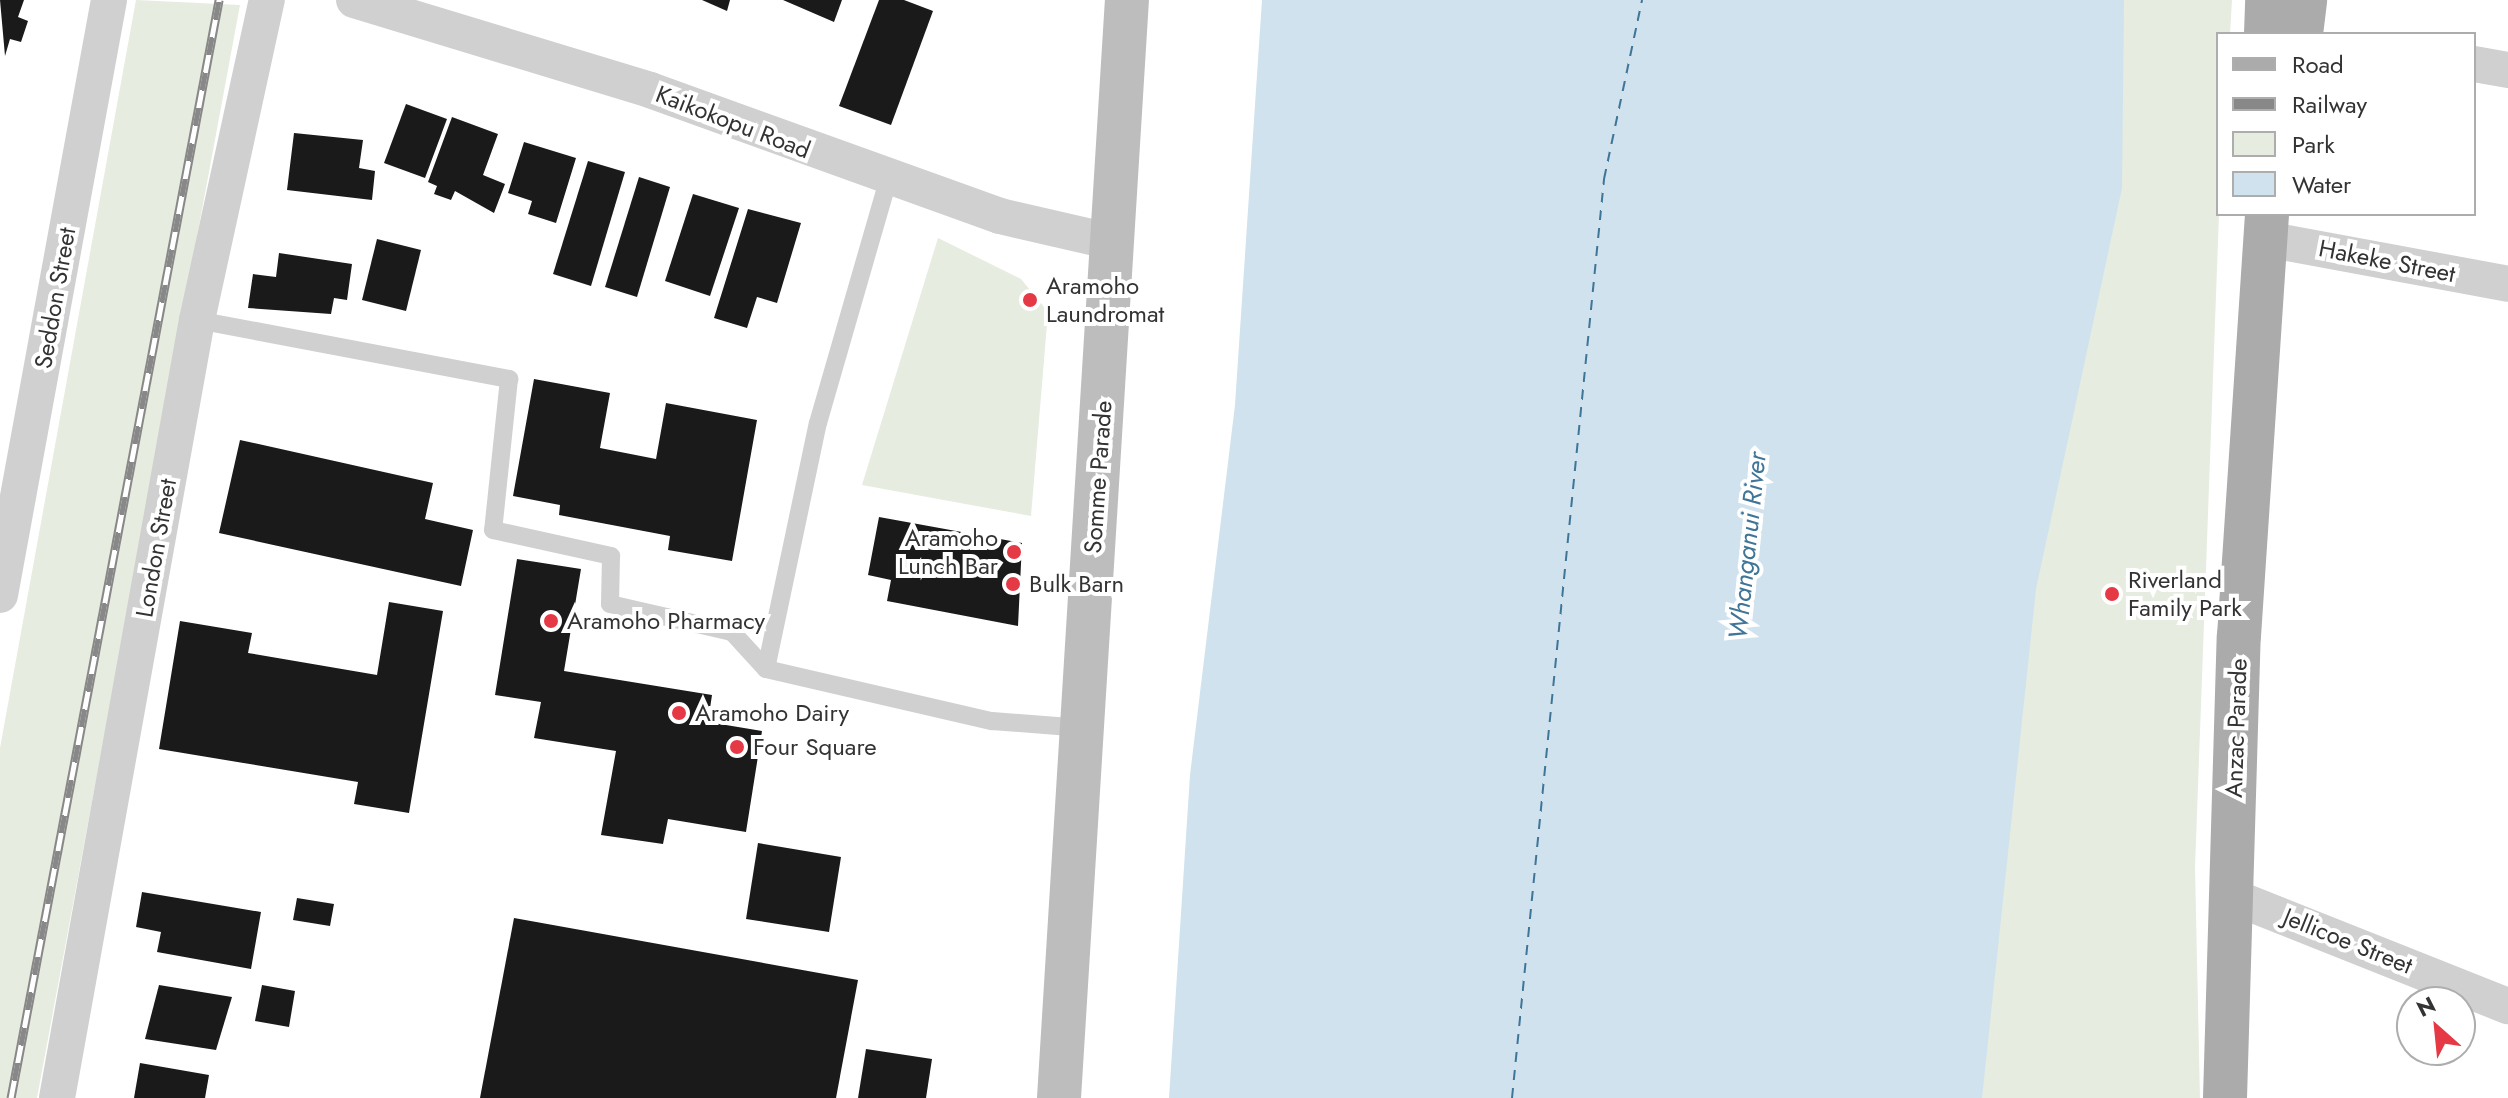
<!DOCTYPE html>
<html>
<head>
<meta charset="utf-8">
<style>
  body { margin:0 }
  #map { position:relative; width:2508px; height:1098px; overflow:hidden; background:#fff; font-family:Jost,sans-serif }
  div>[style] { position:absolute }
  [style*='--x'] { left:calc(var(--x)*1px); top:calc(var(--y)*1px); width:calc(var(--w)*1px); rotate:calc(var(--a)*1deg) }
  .green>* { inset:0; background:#e6ecdf }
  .water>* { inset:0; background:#cfe2ee }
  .ferry>* { height:2px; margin-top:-1px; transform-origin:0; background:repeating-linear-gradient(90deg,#3f7597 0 10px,transparent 0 18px) }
  .building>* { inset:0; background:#1a1a1a }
  .lane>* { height:18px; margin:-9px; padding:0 9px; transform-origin:9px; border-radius:9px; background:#d0d0d0 }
  .street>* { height:36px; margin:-18px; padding:0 18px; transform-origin:18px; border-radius:18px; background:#d0d0d0 }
  .secondary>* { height:44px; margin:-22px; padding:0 22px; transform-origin:22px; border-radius:22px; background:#bdbdbd }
  .primary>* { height:44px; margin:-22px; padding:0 22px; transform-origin:22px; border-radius:22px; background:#ababab }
  .rail>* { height:9px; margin-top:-4.5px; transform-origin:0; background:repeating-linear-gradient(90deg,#fff 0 18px,#888 0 36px); box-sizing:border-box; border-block:2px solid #888 }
  .dots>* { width:22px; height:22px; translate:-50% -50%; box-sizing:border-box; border:4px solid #fff; border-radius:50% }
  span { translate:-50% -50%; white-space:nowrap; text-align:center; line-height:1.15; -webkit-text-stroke:8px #fff; paint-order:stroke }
  .street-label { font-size:24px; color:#333 }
  .poi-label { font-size:24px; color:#333 }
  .left { translate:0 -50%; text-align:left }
  .right { translate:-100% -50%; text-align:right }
  .water-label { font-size:26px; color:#3f7597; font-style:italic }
  .legend { position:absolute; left:2216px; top:32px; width:260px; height:184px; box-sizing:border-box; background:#fff; border:2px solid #adadad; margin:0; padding:10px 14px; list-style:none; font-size:24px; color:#333 }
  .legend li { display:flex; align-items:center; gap:16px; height:40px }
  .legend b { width:40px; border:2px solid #adadad }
  .north { position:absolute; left:2396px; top:986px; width:80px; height:80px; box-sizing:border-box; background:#fff; border:2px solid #adadad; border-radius:50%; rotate:333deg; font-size:22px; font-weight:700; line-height:32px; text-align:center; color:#333 }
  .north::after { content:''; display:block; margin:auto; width:28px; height:36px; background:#e63946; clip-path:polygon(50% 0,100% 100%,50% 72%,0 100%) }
</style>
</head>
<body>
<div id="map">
  <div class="green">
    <div style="clip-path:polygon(136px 0,240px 5px,37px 1098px,0 1098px,0 748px)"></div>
    <div style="clip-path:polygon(2118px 0,2232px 0,2230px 34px,2218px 34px,2219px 214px,2195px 868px,2200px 1098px,1971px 1098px,2057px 319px)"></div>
    <div style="clip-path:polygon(938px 238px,1021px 279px,1048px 312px,1031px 516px,862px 485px)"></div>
  </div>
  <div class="water">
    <div style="clip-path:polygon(1262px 0,2124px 0,2122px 188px,2036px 589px,1982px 1098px,1169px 1098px,1190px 775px,1235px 405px)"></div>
  </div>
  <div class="ferry">
    <div style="--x:1512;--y:1098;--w:924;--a:-84.28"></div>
    <div style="--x:1604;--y:179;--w:183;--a:-78"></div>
  </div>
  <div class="building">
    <div style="clip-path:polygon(0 0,24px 0,18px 17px,28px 21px,21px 42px,10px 39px,5px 56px)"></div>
    <div style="clip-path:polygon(702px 0,730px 0,727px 11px)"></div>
    <div style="clip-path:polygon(783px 0,842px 0,834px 22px)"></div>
    <div style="clip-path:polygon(879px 0,904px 0,933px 11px,891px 125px,839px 106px)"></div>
    <div style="clip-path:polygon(406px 104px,447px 119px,425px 178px,384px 163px)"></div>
    <div style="clip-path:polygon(452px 117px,498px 134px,483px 175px,505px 184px,494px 213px,455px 191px,451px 200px,434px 194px,437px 186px,428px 182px)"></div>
    <div style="clip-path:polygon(294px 133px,363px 140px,359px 168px,375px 171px,372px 200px,287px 190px)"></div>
    <div style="clip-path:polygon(524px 142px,576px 158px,556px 223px,528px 214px,532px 201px,508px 193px)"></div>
    <div style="clip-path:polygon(588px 161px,625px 172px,591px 286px,553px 274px)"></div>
    <div style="clip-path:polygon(639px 177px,670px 187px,637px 297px,605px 287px)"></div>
    <div style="clip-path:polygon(693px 194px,739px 208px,710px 296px,665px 281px)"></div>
    <div style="clip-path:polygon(748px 209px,801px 223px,777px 303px,757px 297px,747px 328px,714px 318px)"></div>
    <div style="clip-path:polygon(377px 239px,421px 250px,406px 311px,362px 300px)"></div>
    <div style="clip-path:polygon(279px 253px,352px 264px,347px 300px,334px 298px,331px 314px,248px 308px,253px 274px,276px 277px)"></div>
    <div style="clip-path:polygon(534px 379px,610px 393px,600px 448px,656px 459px,666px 403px,757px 420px,732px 561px,668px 550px,670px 536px,559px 515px,560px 505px,513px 496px)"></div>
    <div style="clip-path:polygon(240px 440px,433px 483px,425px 519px,473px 530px,461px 586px,219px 533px)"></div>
    <div style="clip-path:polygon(879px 517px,1022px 543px,1018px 626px,887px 601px,891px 580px,868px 575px)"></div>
    <div style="clip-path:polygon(517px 559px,581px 569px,564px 671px,712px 695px,708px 722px,762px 731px,746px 832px,668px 819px,663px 844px,601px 835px,616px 751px,534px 738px,541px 702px,495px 695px)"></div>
    <div style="clip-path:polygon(389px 602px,443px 611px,409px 813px,354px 804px,358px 782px,159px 749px,180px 621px,252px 633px,248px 653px,377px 675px)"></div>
    <div style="clip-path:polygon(758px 843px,841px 857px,829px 932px,746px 919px)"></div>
    <div style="clip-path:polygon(142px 892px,261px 912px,251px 969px,157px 952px,161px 932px,136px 927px)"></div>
    <div style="clip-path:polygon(297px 898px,334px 904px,330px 926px,293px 920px)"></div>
    <div style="clip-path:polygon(514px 918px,858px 980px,836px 1098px,480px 1098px)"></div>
    <div style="clip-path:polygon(159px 985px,232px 997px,216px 1050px,145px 1039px)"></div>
    <div style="clip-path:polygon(262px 985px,295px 991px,289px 1027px,255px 1021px)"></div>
    <div style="clip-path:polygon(866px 1049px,932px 1059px,926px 1098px,858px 1098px)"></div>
    <div style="clip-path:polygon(140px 1063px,209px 1075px,205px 1098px,134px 1098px)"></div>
  </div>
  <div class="lane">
    <div style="--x:197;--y:320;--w:318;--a:10.7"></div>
    <div style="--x:509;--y:379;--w:152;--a:96"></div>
    <div style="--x:493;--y:530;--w:121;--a:12.4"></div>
    <div style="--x:611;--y:556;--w:48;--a:91.2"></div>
    <div style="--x:610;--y:604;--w:125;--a:12.9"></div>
    <div style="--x:732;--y:632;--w:50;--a:47.4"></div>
    <div style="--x:766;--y:669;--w:232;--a:13"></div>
    <div style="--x:992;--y:721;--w:91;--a:4.4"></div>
    <div style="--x:766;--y:669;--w:251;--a:-78.1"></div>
    <div style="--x:818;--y:423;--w:252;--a:-73.9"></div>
  </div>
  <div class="street">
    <div style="--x:354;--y:0;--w:309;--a:16.9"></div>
    <div style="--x:650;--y:90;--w:372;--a:19.8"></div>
    <div style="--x:1000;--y:216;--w:116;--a:13"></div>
    <div style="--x:2474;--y:64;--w:35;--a:10"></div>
    <div style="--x:2266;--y:239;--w:246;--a:10.5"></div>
    <div style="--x:0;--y:595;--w:605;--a:-79.62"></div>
    <div style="--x:2231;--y:896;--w:298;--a:21.7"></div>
    <div style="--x:57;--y:1098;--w:790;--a:-79.8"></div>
    <div style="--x:197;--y:320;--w:328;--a:-77.7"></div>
  </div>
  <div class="secondary">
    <div style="--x:1059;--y:1098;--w:1100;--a:-86.46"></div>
  </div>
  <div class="primary">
    <div style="--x:2266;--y:34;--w:34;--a:-88"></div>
    <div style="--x:2301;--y:34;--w:34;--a:-83"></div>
    <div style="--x:2225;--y:1098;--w:462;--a:-88.3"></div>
    <div style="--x:2239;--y:636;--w:423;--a:-86.2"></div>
  </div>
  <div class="rail">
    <div style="--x:11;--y:1098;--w:1118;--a:-79.27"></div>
  </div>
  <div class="dots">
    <div style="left:1030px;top:300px;background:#e63946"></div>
    <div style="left:1014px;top:552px;background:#e63946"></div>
    <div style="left:1013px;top:584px;background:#e63946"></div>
    <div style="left:2112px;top:594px;background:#e63946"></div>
    <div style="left:551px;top:621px;background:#e63946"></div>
    <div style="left:679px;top:713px;background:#e63946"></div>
    <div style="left:737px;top:747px;background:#e63946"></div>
  </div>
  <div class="street-label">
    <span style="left:733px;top:122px;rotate:21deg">Kaikokopu Road</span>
    <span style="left:2387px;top:261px;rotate:11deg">Hakeke Street</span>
    <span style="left:55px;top:298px;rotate:-80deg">Seddon Street</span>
    <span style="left:1098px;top:477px;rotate:-86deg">Somme Parade</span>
    <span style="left:156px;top:548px;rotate:-80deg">London Street</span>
    <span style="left:2236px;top:728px;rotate:-88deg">Anzac Parade</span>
    <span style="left:2348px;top:941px;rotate:22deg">Jellicoe Street</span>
  </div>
  <div class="poi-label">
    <span class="left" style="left:1046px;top:300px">Aramoho<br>Laundromat</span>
    <span class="right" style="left:998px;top:552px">Aramoho<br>Lunch Bar</span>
    <span class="left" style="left:2128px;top:594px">Riverland<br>Family Park</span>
    <span class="left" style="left:1029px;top:584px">Bulk Barn</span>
    <span class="left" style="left:567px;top:621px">Aramoho Pharmacy</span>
    <span class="left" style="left:695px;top:713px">Aramoho Dairy</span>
    <span class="left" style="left:753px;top:747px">Four Square</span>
  </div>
  <div class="water-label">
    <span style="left:1748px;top:546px;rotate:-84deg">Whanganui River</span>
  </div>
  <ul class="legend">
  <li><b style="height:10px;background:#ababab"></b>Road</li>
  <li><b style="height:10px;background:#888"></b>Railway</li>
  <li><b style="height:22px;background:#e6ecdf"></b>Park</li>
  <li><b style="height:22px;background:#cfe2ee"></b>Water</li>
  </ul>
  <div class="north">N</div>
</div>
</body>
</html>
